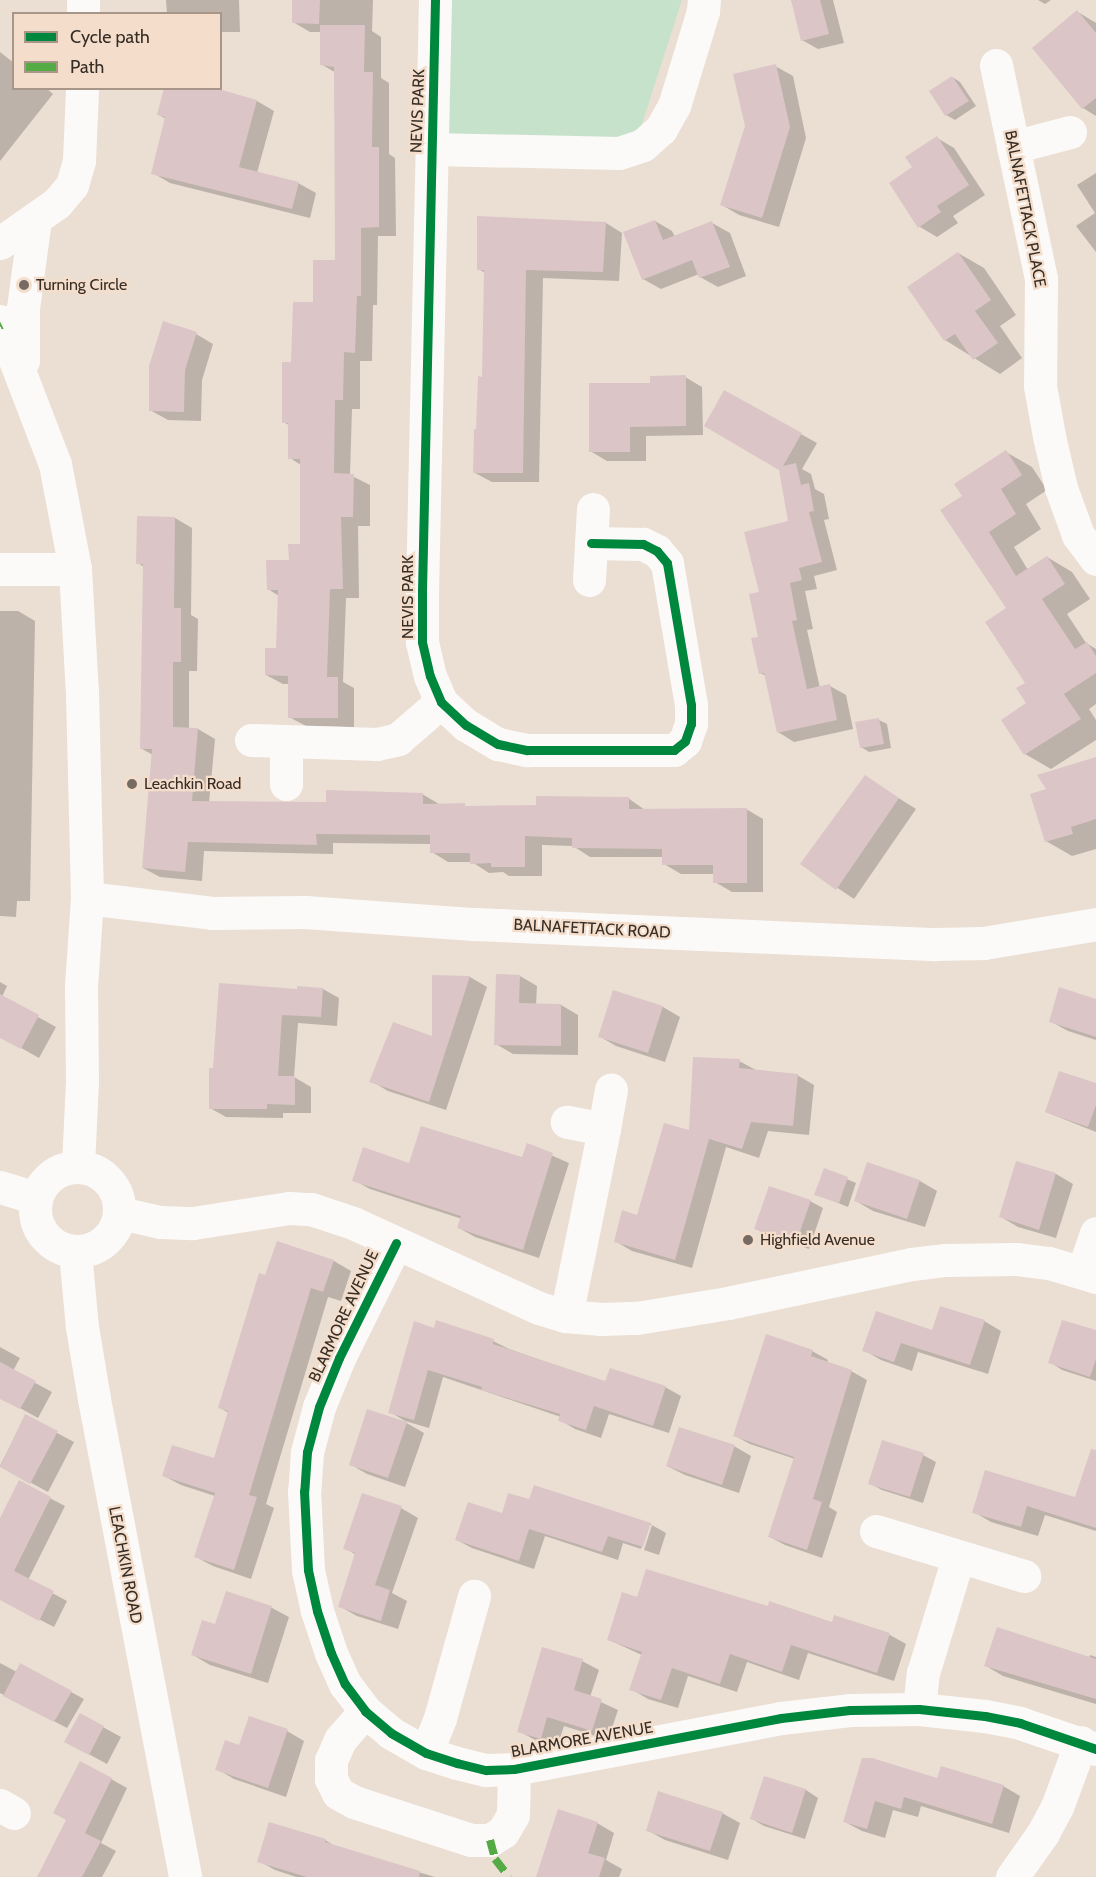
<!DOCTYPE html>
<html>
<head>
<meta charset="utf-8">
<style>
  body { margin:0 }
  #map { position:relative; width:1096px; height:1877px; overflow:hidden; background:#ebdfd4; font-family:Cabin,sans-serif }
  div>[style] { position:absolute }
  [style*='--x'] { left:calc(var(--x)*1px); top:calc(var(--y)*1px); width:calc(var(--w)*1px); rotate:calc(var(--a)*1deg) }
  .green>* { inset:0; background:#c7e2ca }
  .shadow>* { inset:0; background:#0003 }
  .building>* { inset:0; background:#dbc5c7 }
  .minor>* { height:33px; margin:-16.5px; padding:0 16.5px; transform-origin:16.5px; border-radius:16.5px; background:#fcfaf9 }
  .minor>.ring { margin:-16.5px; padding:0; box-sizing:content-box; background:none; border:33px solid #fcfaf9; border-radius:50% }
  .quiet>* { height:8px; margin-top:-4px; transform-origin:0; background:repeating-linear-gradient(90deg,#54ab44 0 15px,transparent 0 23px) }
  .cycleway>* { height:9px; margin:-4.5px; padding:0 4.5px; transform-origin:4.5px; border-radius:4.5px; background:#00873e }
  .dots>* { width:16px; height:16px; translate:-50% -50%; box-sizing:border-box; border:3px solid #f4decb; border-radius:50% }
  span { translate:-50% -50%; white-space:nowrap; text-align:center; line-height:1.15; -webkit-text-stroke:4.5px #f4decb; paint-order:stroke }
  .street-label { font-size:16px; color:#352d26 }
  .poi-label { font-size:16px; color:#352d26 }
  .left { translate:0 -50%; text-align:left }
  .legend { position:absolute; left:12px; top:12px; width:210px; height:78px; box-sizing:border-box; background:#f4decb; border:2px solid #a89789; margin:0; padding:8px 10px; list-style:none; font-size:18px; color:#352d26 }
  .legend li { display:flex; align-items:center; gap:12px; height:30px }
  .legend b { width:30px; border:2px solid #a89789 }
</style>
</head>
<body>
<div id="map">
  <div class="green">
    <div style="clip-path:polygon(441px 0,682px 0,641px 127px,620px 141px,447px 137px)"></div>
  </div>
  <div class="shadow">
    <div style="clip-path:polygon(166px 0,239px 0,240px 32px,220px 32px,220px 14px,167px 14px)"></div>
    <div style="clip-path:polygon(311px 0,373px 0,372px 31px,381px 37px,381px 78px,389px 83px,389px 154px,395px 158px,396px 236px,378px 236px,377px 305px,373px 305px,372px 361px,360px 361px,360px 409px,352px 409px,350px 475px,370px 485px,370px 526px,358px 526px,359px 598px,346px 598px,343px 682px,354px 688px,354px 727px,306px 726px,289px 717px,289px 684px,283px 684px,266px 675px,277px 650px,279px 596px,268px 589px,301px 545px,301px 465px,290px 458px,290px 426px,284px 422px,293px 364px,315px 304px,336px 261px,336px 73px,321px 64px,321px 32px,310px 32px,293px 22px)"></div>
    <div style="clip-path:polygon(792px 0,833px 0,844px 43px,818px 49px,802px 40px)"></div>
    <div style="clip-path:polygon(1038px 0,1051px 0,1045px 4px)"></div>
    <div style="clip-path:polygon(1078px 12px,1096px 23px,1096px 116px,1083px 108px,1034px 48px)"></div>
    <div style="clip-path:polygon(0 52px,14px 63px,14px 88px,46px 88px,53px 94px,0 161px)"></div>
    <div style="clip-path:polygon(775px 66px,793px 76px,806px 138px,779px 227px,739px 215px,722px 205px)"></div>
    <div style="clip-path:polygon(952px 77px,960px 82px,976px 106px,955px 120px,946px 115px)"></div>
    <div style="clip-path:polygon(257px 101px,274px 111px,257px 173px,298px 183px,316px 193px,310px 218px,170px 183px,153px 173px,166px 119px,159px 115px)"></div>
    <div style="clip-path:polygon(937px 138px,954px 148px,985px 195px,953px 216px,958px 223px,937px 237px,920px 227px,914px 168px)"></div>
    <div style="clip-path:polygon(1096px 173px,1096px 252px,1076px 226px,1095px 213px,1077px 185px)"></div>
    <div style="clip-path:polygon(655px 221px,672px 231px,675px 237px,712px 223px,730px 233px,746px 276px,718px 287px,700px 277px,699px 274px,661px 289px,643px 279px)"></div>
    <div style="clip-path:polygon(606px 223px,622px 233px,619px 281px,543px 278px,539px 482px,492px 482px,475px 473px,483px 378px,486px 273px,478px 269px)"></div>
    <div style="clip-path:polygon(958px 253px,984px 268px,1016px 315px,1000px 326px,1022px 358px,1000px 374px,945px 340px)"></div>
    <div style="clip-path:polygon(196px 334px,213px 344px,202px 380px,201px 421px,168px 420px,150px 410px)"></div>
    <div style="clip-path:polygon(685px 377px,702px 387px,703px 435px,646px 436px,646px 461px,607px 461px,590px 451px,651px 385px)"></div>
    <div style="clip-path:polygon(725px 392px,817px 443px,802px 469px,811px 474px,815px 489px,824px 494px,829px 519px,824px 520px,837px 570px,814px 576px,817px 589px,805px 591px,813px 629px,807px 630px,820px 688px,830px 686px,846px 695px,853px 729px,794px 742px,778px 732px,766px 676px,760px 673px,761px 593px,789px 522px,780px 470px)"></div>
    <div style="clip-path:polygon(1006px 452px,1032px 467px,1047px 490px,1026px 504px,1041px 529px,1014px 547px,1028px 570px,1047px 557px,1072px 572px,1090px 599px,1067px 614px,1086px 643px,1096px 649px,1096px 704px,1089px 709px,1096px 720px,1096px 740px,1051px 769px,1025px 754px,1027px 683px,1008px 609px,964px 497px)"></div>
    <div style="clip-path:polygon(175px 518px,192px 528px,191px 615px,198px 619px,197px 671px,189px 671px,189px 729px,198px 729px,215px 739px,209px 803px,327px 804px,422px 794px,439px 804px,469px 807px,537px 807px,628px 798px,645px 810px,746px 809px,763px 819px,763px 892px,732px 892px,715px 882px,715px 874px,681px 874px,664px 864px,664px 857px,590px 857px,573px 846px,542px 845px,542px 876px,509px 876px,503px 872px,489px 873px,472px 862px,448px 862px,432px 852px,431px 844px,333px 843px,333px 854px,204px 851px,202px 881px,160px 877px,143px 868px,153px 755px,142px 749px,144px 567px,138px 563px)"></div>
    <div style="clip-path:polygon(0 611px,18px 611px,35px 621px,30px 901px,17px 901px,16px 917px,0 916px)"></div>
    <div style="clip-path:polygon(879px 720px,887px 724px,891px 748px,869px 752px,861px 747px)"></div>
    <div style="clip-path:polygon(1096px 758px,1096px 849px,1072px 856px,1046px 841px,1048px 790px)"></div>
    <div style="clip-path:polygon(865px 777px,916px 809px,854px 899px,802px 864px)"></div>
    <div style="clip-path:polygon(520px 976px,537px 986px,536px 1005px,561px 1005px,578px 1015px,578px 1055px,513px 1054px,496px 1044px)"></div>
    <div style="clip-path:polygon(434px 977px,470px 977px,487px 987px,446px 1110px,388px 1091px,371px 1081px,434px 1038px)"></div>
    <div style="clip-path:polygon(0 982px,7px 986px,2px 997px,56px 1027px,39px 1058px,0 1036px)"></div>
    <div style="clip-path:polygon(323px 989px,339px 998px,337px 1026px,298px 1023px,294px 1077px,311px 1087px,311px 1113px,283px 1113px,283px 1118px,226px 1117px,210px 1108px,214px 1069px,298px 991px)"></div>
    <div style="clip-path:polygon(614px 991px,663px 1007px,680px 1017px,665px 1062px,616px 1046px,599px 1036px)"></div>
    <div style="clip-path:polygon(1096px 1001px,1096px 1040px,1068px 1031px,1050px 1021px)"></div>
    <div style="clip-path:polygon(739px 1061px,756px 1070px,797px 1075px,814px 1085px,809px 1135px,768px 1131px,759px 1158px,726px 1147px,692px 1268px,632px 1251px,615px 1241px,638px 1216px,690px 1132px)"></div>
    <div style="clip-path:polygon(1096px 1085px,1096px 1132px,1046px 1112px)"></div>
    <div style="clip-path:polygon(528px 1145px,569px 1163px,539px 1258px,475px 1237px,459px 1228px,462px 1219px,370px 1189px,354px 1180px,410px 1165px,523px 1159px)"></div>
    <div style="clip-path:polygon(1017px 1163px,1056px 1174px,1073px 1184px,1056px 1238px,1018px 1227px,1001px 1217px)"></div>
    <div style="clip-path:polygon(825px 1170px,856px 1183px,848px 1207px,816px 1194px)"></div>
    <div style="clip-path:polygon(920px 1181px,937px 1191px,925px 1227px,873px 1211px,856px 1201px)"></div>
    <div style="clip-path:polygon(810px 1201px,823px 1208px,809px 1249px,769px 1236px,756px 1229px)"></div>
    <div style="clip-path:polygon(278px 1242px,334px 1261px,351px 1271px,341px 1301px,328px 1297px,266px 1504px,274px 1508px,251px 1579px,213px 1566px,196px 1557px,215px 1496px,181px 1485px,164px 1476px,215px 1460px,229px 1413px,220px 1408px)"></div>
    <div style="clip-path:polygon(984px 1321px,1001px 1331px,988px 1374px,918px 1352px,912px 1371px,881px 1360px,864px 1350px)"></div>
    <div style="clip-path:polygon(435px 1329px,493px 1341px,509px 1349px,606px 1383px,665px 1387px,681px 1396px,669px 1433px,609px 1414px,601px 1438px,575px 1429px,560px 1420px,561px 1417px,443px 1377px,429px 1428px,405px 1421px,390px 1412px)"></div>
    <div style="clip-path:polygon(1096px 1332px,1096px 1381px,1062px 1370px,1050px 1362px)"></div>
    <div style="clip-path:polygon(0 1347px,20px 1358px,13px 1371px,52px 1392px,38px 1418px,0 1397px)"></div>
    <div style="clip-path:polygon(812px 1351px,828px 1360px,827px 1363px,851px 1371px,867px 1380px,829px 1507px,837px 1512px,822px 1558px,785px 1545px,770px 1537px,795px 1459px,750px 1444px,735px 1436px)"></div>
    <div style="clip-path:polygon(25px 1416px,74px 1442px,48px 1492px,0 1466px)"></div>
    <div style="clip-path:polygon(405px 1422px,424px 1433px,405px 1487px,367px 1474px,350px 1464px)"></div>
    <div style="clip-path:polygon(734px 1446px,751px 1456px,739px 1493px,685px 1475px,667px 1466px)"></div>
    <div style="clip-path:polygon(923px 1455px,936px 1462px,923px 1503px,882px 1490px,869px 1483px)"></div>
    <div style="clip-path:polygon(19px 1482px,65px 1506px,28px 1580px,67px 1601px,54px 1627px,27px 1613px,0 1594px,0 1522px)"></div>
    <div style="clip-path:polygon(1096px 1486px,1096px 1531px,1045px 1515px,1038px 1536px,991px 1522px,974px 1512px,1076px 1499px)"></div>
    <div style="clip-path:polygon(530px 1501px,650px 1524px,666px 1533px,659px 1555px,644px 1550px,652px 1525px,649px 1525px,641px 1549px,623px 1543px,618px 1560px,545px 1536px,534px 1569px,472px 1548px,457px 1540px)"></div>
    <div style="clip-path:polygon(401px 1508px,418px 1518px,392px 1593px,407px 1601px,398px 1629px,357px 1616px,339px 1606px,356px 1555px,345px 1548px)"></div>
    <div style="clip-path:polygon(227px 1593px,272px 1608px,289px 1617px,268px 1683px,210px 1665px,193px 1655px,216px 1626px)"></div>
    <div style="clip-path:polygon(638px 1598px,768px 1608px,833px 1624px,835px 1617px,890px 1635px,906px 1644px,894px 1681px,808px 1653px,799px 1680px,747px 1662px,737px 1692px,688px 1676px,678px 1708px,648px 1699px,631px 1689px,642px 1655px,609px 1640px)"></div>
    <div style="clip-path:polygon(1090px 1655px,1096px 1657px,1096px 1704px,1003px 1676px,986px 1666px,1089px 1659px)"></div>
    <div style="clip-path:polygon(582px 1661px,599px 1670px,590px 1697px,618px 1710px,608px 1740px,564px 1726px,557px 1747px,535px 1740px,519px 1731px)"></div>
    <div style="clip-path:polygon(0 1663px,17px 1672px,21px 1665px,84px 1699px,67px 1728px,0 1693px)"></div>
    <div style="clip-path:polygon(81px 1715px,121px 1737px,107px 1764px,83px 1751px)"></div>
    <div style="clip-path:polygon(287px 1731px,304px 1741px,286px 1797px,234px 1779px,217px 1769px,240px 1747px)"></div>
    <div style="clip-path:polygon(863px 1760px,938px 1780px,1003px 1786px,1020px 1796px,1009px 1833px,921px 1806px,918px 1817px,893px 1810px,885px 1838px,862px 1831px,845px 1822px)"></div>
    <div style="clip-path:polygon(765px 1777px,806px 1790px,818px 1798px,805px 1839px,764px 1826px,752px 1819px)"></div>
    <div style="clip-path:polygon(111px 1779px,127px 1788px,101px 1843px,116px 1851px,102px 1877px,38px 1877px)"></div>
    <div style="clip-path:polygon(722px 1813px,740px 1823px,728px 1860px,665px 1840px,647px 1830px)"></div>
    <div style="clip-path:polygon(597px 1823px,614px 1833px,606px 1860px,622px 1869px,619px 1877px,555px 1877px)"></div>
    <div style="clip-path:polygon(325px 1840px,338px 1848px,435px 1877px,296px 1877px,275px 1870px,259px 1861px)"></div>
  </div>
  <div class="building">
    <div style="clip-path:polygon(292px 0,320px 0,319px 24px,292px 23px)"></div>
    <div style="clip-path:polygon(791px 0,820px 0,829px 34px,801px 41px)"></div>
    <div style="clip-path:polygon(1077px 10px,1096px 33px,1096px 98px,1082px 109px,1032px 48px)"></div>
    <div style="clip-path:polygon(320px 25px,365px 25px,364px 72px,373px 72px,372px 147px,379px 147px,379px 227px,361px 228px,361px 296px,357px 296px,355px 353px,344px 352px,343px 400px,335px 400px,334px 473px,354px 474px,353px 517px,341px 517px,343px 589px,330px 589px,327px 677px,338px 677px,338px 718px,288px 718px,288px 676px,265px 675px,265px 648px,276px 648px,278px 590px,267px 590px,266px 560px,289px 560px,288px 544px,300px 544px,300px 459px,288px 459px,288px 423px,282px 423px,282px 362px,291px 362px,293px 302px,313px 302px,313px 260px,335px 260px,334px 67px,320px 65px)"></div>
    <div style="clip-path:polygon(776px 64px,790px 127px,762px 218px,720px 205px,745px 126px,733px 74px)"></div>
    <div style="clip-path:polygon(952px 76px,969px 101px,945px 116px,929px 91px)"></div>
    <div style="clip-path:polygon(164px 88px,215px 88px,257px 100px,239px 167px,299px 182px,292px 209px,151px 174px,165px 117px,157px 115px)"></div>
    <div style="clip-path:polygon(937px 136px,969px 185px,937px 206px,941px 212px,918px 228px,889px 183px,912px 167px,905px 157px)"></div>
    <div style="clip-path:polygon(477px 216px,606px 222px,603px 272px,526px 270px,523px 473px,473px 473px,474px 429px,476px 429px,478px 376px,482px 377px,484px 270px,477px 270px)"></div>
    <div style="clip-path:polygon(655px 220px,663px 240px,712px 221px,730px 267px,699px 278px,692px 260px,642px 280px,623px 232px)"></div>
    <div style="clip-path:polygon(958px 252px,991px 300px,975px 311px,998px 343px,973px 360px,955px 334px,944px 341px,907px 287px)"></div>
    <div style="clip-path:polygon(163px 321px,197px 332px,185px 370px,184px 412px,149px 411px,149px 366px)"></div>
    <div style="clip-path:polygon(686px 375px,686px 426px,630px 427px,630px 452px,589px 452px,589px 383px,650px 383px,650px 376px)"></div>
    <div style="clip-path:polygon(724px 390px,802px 433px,783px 466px,796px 463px,801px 485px,809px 483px,814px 511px,809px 512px,822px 562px,799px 568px,802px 580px,790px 583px,797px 620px,792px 621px,807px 689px,830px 684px,837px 720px,777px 733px,764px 673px,759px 674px,751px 638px,758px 637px,749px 594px,759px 592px,744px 532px,788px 521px,779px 470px,704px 426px)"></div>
    <div style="clip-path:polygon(1006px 450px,1022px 475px,1001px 489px,1016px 514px,989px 532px,1016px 576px,1047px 556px,1065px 584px,1042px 599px,1075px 649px,1087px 642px,1096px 656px,1096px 673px,1064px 694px,1081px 719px,1024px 755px,1001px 720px,1026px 703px,1016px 688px,1025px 683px,985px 622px,1006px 608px,940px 510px,962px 496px,954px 484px)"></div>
    <div style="clip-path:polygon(137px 516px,175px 517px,174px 608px,181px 608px,181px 662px,173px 662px,173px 727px,198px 728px,192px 801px,326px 802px,326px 790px,423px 793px,423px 804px,465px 803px,465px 806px,536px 805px,536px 796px,629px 797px,629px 809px,747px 808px,747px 883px,713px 883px,713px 865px,662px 865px,662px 849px,572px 848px,572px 838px,525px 836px,525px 867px,491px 867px,491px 863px,470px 864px,470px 853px,430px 853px,430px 835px,316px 834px,317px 845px,188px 842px,185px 872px,142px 868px,152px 749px,140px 749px,143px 564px,136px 564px)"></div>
    <div style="clip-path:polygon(879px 718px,884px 744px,860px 748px,855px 722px)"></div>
    <div style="clip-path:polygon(1096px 757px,1096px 819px,1071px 827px,1073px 834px,1045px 842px,1030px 794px,1046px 789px,1037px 775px)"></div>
    <div style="clip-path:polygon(865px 775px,899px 798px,836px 890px,800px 864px)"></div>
    <div style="clip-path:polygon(496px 974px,520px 975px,519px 1003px,561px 1004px,561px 1046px,494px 1045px)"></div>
    <div style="clip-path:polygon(432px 975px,470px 976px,429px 1102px,369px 1082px,393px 1022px,432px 1036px)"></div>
    <div style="clip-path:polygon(219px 983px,297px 989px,297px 986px,323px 988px,321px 1017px,282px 1015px,278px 1076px,295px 1076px,295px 1105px,267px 1104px,267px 1109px,209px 1109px,209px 1068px,213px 1068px)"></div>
    <div style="clip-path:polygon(1059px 987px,1096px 999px,1096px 1037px,1049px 1022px)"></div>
    <div style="clip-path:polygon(613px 990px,663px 1006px,648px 1053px,598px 1037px)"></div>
    <div style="clip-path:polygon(0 994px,39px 1015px,21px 1049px,0 1038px)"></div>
    <div style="clip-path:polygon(693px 1057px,740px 1059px,739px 1068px,798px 1074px,793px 1126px,751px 1122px,742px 1149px,709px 1139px,675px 1260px,614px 1242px,622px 1210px,637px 1215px,664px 1123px,689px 1130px)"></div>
    <div style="clip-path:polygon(1059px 1071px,1096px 1083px,1096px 1105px,1088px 1127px,1045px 1112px)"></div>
    <div style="clip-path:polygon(421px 1126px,522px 1157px,527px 1143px,553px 1153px,523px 1250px,457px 1228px,461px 1216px,352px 1181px,363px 1147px,409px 1163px)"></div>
    <div style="clip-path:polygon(1016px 1161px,1056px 1173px,1039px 1230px,999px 1217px)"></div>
    <div style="clip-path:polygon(867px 1162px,920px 1180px,907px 1219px,854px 1201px)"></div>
    <div style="clip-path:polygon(824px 1168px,848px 1177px,839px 1203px,814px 1195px)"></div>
    <div style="clip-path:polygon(769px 1186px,811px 1200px,796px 1243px,754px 1229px)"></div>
    <div style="clip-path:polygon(277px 1241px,334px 1260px,323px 1292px,311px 1288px,249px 1495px,257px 1497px,234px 1570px,194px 1557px,215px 1493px,162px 1476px,172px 1445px,214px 1458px,228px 1411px,218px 1408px,259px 1273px,265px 1275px)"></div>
    <div style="clip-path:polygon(940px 1306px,985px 1320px,970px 1365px,901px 1343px,894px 1362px,862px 1351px,876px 1311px,932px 1330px)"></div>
    <div style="clip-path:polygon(436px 1320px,494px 1339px,493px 1344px,605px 1381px,610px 1368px,666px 1386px,653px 1426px,594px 1406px,586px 1430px,558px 1421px,560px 1414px,481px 1390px,482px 1387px,428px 1370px,414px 1420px,388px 1413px,414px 1321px,434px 1328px)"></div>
    <div style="clip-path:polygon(1062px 1320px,1096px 1330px,1096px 1359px,1090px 1377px,1048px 1363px)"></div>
    <div style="clip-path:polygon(766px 1334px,813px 1350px,811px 1356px,852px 1370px,813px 1499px,822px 1502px,807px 1550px,768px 1537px,794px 1457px,733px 1436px)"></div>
    <div style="clip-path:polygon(0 1362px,36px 1381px,20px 1409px,0 1399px)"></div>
    <div style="clip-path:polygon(367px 1409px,407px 1422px,388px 1478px,349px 1465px)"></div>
    <div style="clip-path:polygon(25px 1414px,58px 1431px,30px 1484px,0 1467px)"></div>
    <div style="clip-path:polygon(679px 1427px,735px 1445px,722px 1485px,666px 1466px)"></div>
    <div style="clip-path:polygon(882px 1440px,924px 1453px,910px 1497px,868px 1484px)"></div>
    <div style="clip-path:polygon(1091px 1449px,1096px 1450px,1096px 1528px,1027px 1506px,1021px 1527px,972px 1513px,985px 1470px,1075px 1497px)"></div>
    <div style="clip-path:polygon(19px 1480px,51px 1497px,14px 1571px,54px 1591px,39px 1621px,0 1600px,0 1518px)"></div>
    <div style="clip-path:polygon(534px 1485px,651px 1523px,643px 1547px,608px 1536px,602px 1552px,529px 1529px,519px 1561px,455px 1540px,468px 1502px,502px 1513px,508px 1493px,529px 1499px)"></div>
    <div style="clip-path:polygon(362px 1493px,402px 1506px,375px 1585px,390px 1590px,381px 1621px,338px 1607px,355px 1553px,343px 1549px)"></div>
    <div style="clip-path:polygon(646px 1569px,768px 1606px,769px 1601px,832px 1622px,834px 1615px,890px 1633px,877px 1673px,791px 1645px,782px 1672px,730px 1654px,720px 1684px,672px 1668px,661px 1700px,629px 1690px,642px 1652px,607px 1640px,622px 1592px,637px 1597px)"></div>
    <div style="clip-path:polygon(226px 1591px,272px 1606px,251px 1674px,191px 1655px,202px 1620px,215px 1624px)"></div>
    <div style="clip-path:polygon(997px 1627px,1096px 1659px,1096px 1699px,984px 1666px)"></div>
    <div style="clip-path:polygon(542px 1647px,583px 1659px,574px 1690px,602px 1699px,592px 1731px,547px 1717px,541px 1739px,517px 1732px)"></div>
    <div style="clip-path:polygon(20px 1663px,72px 1691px,54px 1722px,3px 1696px)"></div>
    <div style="clip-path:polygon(80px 1713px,104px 1726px,89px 1755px,64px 1742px)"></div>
    <div style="clip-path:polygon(249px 1716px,288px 1729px,268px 1788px,215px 1770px,225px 1740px,239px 1745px)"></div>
    <div style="clip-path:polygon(862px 1758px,872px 1758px,937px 1778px,941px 1766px,1004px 1785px,992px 1824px,904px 1797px,901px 1809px,875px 1801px,867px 1829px,843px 1822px)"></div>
    <div style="clip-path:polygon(80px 1761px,112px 1778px,85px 1833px,101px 1841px,82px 1877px,37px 1877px,66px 1820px,53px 1813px)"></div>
    <div style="clip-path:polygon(764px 1776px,806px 1789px,792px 1833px,750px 1819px)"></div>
    <div style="clip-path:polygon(658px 1791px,723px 1812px,710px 1851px,646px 1831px)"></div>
    <div style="clip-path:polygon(558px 1809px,598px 1822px,588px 1853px,605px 1858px,599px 1877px,536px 1877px)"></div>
    <div style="clip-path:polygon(269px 1822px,326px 1839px,325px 1842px,420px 1871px,419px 1877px,307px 1877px,257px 1862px)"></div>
  </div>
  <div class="minor">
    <div style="--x:435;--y:0;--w:591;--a:91.26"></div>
    <div style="--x:422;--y:591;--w:51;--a:90"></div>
    <div style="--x:422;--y:642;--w:35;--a:77"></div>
    <div style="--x:430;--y:676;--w:28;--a:67"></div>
    <div style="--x:441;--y:702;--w:34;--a:43"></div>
    <div style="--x:466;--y:725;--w:37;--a:31"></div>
    <div style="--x:498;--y:744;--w:30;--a:12"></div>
    <div style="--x:527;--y:750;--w:147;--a:0"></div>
    <div style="--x:674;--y:750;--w:14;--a:-39"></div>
    <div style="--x:685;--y:741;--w:18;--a:-71"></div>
    <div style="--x:691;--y:724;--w:19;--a:-90"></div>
    <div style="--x:691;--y:705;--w:144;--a:-99.6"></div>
    <div style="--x:667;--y:563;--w:16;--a:-130"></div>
    <div style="--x:657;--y:551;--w:16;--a:-153"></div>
    <div style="--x:643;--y:544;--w:52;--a:-178.9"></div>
    <div style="--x:83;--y:14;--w:14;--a:-90"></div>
    <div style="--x:996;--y:65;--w:218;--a:78.1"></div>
    <div style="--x:1041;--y:278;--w:108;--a:90.5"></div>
    <div style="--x:1040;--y:386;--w:51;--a:79.8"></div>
    <div style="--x:1049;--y:436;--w:53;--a:77"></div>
    <div style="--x:1061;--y:488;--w:50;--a:70.1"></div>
    <div style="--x:1078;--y:535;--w:30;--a:53"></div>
    <div style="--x:1013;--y:147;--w:59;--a:-14.7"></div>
    <div style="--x:431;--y:149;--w:188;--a:1.2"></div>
    <div style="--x:619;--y:153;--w:25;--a:-18"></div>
    <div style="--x:643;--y:145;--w:24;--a:-42"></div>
    <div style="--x:661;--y:129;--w:26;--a:-61"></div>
    <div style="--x:674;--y:106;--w:99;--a:-73"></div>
    <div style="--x:703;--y:11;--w:11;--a:-85"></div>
    <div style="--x:0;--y:243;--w:70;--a:-35.1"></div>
    <div style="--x:57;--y:203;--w:23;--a:-50"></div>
    <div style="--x:72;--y:185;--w:25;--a:-74"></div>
    <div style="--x:79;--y:161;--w:73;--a:-87.6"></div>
    <div style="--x:0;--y:321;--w:153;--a:69"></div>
    <div style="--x:55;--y:464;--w:107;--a:79.2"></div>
    <div style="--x:75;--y:569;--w:124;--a:86.8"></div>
    <div style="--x:82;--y:693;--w:205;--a:88.6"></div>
    <div style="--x:87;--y:898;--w:89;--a:93.9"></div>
    <div style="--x:81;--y:987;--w:94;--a:89.4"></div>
    <div style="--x:82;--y:1081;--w:85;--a:92.7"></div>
    <div style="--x:23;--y:361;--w:53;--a:-90"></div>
    <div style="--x:23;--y:308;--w:90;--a:-82.3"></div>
    <div style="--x:0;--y:569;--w:75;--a:0"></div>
    <div style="--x:589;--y:580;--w:71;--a:-86.8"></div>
    <div style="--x:251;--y:740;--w:126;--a:1.8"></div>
    <div style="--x:377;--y:744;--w:22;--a:-13"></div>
    <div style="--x:398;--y:739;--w:57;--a:-40.7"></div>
    <div style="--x:286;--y:742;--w:42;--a:90"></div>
    <div style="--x:87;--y:898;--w:126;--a:6.8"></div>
    <div style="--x:212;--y:913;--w:93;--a:-0.6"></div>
    <div style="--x:305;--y:912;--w:169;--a:4.1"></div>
    <div style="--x:474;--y:924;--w:462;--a:2.5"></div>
    <div style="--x:936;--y:944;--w:48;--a:-1.2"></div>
    <div style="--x:984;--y:943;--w:114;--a:-9.6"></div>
    <div style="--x:604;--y:1129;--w:40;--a:-80"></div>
    <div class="ring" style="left:35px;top:1167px;width:51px;height:51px"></div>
    <div style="--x:0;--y:1187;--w:38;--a:17"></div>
    <div style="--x:120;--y:1213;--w:41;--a:12.7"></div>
    <div style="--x:160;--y:1222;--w:33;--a:2"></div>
    <div style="--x:193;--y:1223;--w:97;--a:-8.9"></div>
    <div style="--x:289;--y:1208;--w:22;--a:3"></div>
    <div style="--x:311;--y:1209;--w:44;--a:18.4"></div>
    <div style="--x:353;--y:1223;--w:205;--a:24.6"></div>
    <div style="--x:539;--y:1308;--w:28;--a:17"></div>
    <div style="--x:566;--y:1316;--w:35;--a:5"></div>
    <div style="--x:601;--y:1319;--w:36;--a:-2"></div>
    <div style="--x:637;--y:1318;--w:92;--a:-9.4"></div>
    <div style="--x:728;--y:1303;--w:188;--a:-12"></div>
    <div style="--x:912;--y:1264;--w:34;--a:-7"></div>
    <div style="--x:946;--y:1260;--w:70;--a:-0.8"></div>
    <div style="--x:1016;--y:1259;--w:33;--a:7"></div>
    <div style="--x:1049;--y:1263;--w:49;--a:16.6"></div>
    <div style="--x:396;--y:1243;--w:128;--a:116.4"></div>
    <div style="--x:339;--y:1358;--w:53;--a:112.2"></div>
    <div style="--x:319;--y:1407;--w:47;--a:104.9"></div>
    <div style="--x:307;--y:1452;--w:39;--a:94"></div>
    <div style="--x:304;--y:1491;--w:79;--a:87.1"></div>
    <div style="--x:308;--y:1570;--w:42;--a:77.6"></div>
    <div style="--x:317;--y:1611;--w:44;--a:71.6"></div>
    <div style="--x:331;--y:1653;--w:34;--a:66"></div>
    <div style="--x:345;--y:1684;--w:34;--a:53"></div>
    <div style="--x:365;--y:1711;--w:34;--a:40"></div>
    <div style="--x:391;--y:1733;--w:40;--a:29.7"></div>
    <div style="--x:426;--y:1753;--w:33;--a:18"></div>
    <div style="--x:457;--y:1763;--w:30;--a:14"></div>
    <div style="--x:486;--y:1770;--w:28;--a:-2"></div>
    <div style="--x:514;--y:1769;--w:272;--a:-10.8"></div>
    <div style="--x:781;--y:1718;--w:69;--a:-6.6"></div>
    <div style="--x:850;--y:1710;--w:69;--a:-0.8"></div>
    <div style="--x:919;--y:1709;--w:66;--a:6.1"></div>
    <div style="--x:985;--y:1716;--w:36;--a:11"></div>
    <div style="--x:1020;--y:1723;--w:80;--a:18.9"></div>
    <div style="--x:75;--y:1252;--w:75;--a:84.7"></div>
    <div style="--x:82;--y:1327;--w:73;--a:80.5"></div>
    <div style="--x:94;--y:1399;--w:487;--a:79.2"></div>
    <div style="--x:1083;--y:1271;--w:40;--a:-71.1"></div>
    <div style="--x:566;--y:1316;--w:191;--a:-78.5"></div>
    <div style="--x:604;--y:1129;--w:38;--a:-169"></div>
    <div style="--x:876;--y:1531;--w:155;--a:16.9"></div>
    <div style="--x:919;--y:1709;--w:36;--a:-84"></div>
    <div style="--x:923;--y:1673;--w:120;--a:-73.1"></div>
    <div style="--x:365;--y:1711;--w:38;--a:131"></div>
    <div style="--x:340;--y:1740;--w:22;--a:114"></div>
    <div style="--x:331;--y:1760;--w:19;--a:90"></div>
    <div style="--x:331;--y:1779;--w:16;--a:63"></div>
    <div style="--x:338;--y:1793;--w:18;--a:29"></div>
    <div style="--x:354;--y:1802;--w:123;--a:18"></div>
    <div style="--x:471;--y:1840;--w:19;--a:0"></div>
    <div style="--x:490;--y:1840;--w:15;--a:-32"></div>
    <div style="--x:503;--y:1832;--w:20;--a:-60"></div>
    <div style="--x:513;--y:1815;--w:46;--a:-88.8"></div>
    <div style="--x:426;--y:1753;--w:38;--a:-68"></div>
    <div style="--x:440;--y:1718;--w:127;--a:-74.4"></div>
    <div style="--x:0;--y:1805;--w:16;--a:30"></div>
    <div style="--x:1012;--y:1877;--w:54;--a:-54.8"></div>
    <div style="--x:1043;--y:1833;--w:30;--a:-62"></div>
    <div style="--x:1057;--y:1807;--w:69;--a:-69.7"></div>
  </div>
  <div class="quiet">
    <div style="--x:0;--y:326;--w:2;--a:-27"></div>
    <div style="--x:490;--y:1840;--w:20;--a:75"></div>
    <div style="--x:495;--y:1859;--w:23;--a:52"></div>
  </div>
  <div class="cycleway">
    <div style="--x:435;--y:0;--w:591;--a:91.26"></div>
    <div style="--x:422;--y:591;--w:51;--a:90"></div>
    <div style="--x:422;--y:642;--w:35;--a:77"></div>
    <div style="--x:430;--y:676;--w:28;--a:67"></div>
    <div style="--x:441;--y:702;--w:34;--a:43"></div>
    <div style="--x:466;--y:725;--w:37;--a:31"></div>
    <div style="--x:498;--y:744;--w:30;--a:12"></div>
    <div style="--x:527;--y:750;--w:147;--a:0"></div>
    <div style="--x:674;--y:750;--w:14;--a:-39"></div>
    <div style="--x:685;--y:741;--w:18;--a:-71"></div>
    <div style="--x:691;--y:724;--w:19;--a:-90"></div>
    <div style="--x:691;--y:705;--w:144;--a:-99.6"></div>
    <div style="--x:667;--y:563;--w:16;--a:-130"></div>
    <div style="--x:657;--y:551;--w:16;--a:-153"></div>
    <div style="--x:643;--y:544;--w:52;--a:-178.9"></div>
    <div style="--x:396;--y:1243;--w:128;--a:116.4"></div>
    <div style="--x:339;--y:1358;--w:53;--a:112.2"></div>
    <div style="--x:319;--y:1407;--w:47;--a:104.9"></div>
    <div style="--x:307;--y:1452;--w:39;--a:94"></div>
    <div style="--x:304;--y:1491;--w:79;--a:87.1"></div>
    <div style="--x:308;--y:1570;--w:42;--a:77.6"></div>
    <div style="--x:317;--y:1611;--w:44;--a:71.6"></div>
    <div style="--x:331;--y:1653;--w:34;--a:66"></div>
    <div style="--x:345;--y:1684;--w:34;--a:53"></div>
    <div style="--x:365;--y:1711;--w:34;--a:40"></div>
    <div style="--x:391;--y:1733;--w:40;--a:29.7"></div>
    <div style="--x:426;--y:1753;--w:33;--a:18"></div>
    <div style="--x:457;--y:1763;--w:30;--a:14"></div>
    <div style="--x:486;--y:1770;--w:28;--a:-2"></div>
    <div style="--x:514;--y:1769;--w:272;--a:-10.8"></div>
    <div style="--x:781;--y:1718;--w:69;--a:-6.6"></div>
    <div style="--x:850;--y:1710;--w:69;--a:-0.8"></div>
    <div style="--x:919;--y:1709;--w:66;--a:6.1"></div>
    <div style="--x:985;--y:1716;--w:36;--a:11"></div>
    <div style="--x:1020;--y:1723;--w:80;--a:18.9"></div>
  </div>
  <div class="dots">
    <div style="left:24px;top:285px;background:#756b63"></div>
    <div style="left:132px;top:784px;background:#756b63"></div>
    <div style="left:748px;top:1240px;background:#756b63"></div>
  </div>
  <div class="street-label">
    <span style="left:418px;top:111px;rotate:-88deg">NEVIS PARK</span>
    <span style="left:1025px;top:209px;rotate:79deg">BALNAFETTACK PLACE</span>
    <span style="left:408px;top:597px;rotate:-90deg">NEVIS PARK</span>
    <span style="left:592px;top:929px;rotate:3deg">BALNAFETTACK ROAD</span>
    <span style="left:344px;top:1316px;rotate:-65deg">BLARMORE AVENUE</span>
    <span style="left:125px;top:1565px;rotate:79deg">LEACHKIN ROAD</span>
    <span style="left:582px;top:1740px;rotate:-10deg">BLARMORE AVENUE</span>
  </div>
  <div class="poi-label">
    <span class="left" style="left:36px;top:285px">Turning Circle</span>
    <span class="left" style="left:144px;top:784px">Leachkin Road</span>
    <span class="left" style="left:760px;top:1240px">Highfield Avenue</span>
  </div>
  <ul class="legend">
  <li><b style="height:8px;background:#00873e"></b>Cycle path</li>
  <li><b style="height:8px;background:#54ab44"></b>Path</li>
  </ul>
</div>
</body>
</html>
